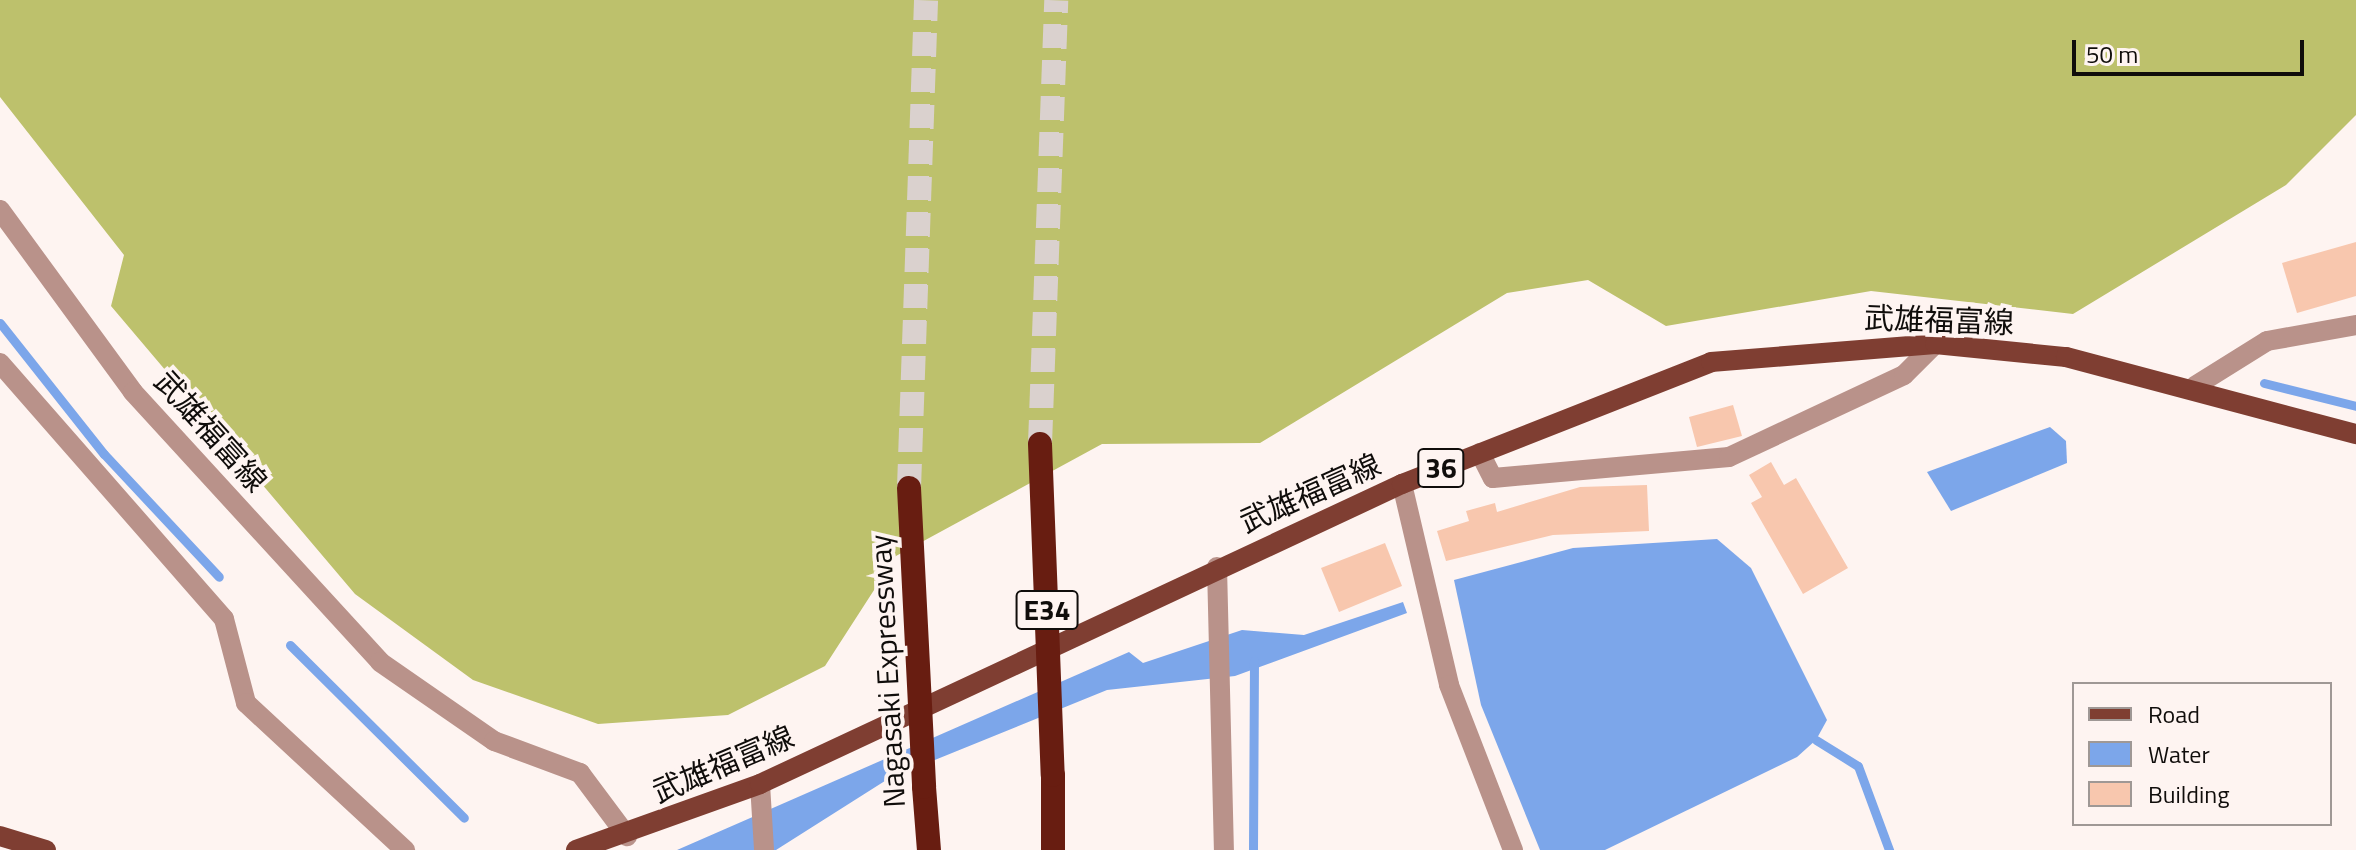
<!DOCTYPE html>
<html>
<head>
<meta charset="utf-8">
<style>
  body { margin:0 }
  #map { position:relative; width:2356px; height:850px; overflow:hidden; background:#fef4f1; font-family:"Titillium Web","Noto Sans JP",sans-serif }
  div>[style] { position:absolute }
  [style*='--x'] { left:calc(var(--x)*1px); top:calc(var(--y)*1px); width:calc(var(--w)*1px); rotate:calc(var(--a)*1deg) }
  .forest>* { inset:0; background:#bdc16c }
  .water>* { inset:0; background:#7ca6ea }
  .stream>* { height:9px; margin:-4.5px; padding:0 4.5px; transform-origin:4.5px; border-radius:4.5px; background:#7ca6ea }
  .building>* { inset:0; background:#f8c7ae }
  .motorway-tunnel>* { height:24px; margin-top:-12px; transform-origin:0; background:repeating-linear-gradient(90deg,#dad1ce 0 24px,transparent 0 36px) }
  .minor>* { height:20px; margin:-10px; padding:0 10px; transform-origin:10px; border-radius:10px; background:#b9928a }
  .tertiary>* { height:20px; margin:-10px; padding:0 10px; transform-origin:10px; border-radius:10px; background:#b9928a }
  .primary>* { height:20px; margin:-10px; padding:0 10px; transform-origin:10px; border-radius:10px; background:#7f3e32 }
  .motorway>* { height:24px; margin:-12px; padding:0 12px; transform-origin:12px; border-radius:12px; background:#681d11 }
  .motorway-bridge>* { height:24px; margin:-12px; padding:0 12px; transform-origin:12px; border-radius:12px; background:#681d11 }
  span { translate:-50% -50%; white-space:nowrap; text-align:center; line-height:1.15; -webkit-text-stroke:8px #fef4f1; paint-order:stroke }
  .shield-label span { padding:2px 6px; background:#fef4f1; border:2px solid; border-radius:6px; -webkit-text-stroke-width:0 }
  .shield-label { font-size:28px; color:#100d0b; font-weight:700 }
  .street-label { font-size:30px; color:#100d0b }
  .legend { position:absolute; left:2072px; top:682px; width:260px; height:144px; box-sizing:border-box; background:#fef4f1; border:2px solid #9f9895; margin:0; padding:10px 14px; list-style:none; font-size:24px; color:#100d0b }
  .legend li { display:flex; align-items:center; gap:16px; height:40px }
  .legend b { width:40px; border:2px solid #9f9895 }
  .scale { position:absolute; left:2072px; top:40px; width:232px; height:36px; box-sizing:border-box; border:4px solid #100d0b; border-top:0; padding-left:10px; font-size:24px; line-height:28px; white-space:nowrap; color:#100d0b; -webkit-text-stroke:6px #fef4f1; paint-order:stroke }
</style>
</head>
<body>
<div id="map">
  <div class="forest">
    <div style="clip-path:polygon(2356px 0,2356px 115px,2286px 185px,2073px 314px,1871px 291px,1666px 326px,1588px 280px,1507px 293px,1260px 443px,1102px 444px,896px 556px,825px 666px,728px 715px,598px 724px,473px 680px,355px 594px,111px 306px,124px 255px,0 97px,0 0)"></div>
  </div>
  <div class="water">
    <div style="clip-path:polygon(2050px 427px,2066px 441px,2067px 463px,1951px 511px,1927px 472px)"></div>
    <div style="clip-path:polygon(1717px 539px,1751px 568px,1827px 720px,1816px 740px,1797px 757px,1605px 850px,1540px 850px,1481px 705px,1454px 580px,1573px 548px)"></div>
    <div style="clip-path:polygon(1403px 602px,1407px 613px,1235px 676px,1107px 690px,888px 779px,776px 850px,677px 850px,1129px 652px,1143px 663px,1242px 630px,1304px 635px)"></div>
  </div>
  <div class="stream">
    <div style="--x:0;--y:323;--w:167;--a:51.6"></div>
    <div style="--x:104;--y:454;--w:168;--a:46.9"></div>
    <div style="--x:2264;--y:383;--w:95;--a:14"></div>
    <div style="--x:290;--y:645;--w:245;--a:44.8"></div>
    <div style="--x:1816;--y:740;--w:49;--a:31.8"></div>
    <div style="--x:1858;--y:766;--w:90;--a:69.7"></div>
    <div style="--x:1253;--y:850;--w:189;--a:-89.7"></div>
  </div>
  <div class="building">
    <div style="clip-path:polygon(2356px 242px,2356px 296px,2297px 313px,2282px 263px)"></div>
    <div style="clip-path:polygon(1733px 405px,1742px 436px,1697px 447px,1689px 417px)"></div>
    <div style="clip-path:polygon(1771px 462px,1784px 485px,1796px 478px,1848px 568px,1803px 594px,1751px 503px,1762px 497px,1749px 475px)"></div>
    <div style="clip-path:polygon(1647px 485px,1649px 531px,1553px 535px,1446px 561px,1437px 531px,1469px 521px,1466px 511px,1495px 503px,1497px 512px,1580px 487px)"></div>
    <div style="clip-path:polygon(1385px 543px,1402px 586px,1339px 612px,1321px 568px)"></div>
  </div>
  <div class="motorway-tunnel">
    <div style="--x:1040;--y:444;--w:444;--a:-87.9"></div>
    <div style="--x:909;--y:488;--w:488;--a:-88"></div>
  </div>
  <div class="minor">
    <div style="--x:0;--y:363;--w:340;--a:48.8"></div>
    <div style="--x:224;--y:619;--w:87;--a:75.3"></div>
    <div style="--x:246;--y:703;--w:217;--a:42.8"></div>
    <div style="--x:2195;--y:386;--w:85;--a:-32"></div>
    <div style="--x:2267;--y:341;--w:90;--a:-10.2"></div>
    <div style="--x:1480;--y:453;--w:28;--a:63"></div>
    <div style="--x:1493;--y:478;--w:237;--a:-5.1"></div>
    <div style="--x:1729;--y:457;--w:193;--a:-25.1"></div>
    <div style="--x:1904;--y:375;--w:44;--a:-45"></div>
    <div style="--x:1402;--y:484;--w:206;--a:76.8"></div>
    <div style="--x:1449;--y:685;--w:177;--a:68.8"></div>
    <div style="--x:1217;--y:567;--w:283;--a:88.6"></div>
    <div style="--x:760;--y:784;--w:66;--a:86.5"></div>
  </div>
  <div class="tertiary">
    <div style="--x:0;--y:210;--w:225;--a:53.8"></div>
    <div style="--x:133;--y:392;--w:366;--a:47.5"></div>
    <div style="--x:380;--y:662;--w:139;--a:34.7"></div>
    <div style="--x:494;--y:741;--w:92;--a:20.4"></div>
    <div style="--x:580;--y:773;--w:79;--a:53.3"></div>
  </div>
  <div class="primary">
    <div style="--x:0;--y:836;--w:48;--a:16.9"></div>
    <div style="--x:576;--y:850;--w:195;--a:-19.7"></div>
    <div style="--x:760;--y:784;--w:709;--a:-25.05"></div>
    <div style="--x:1402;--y:484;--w:332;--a:-21.5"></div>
    <div style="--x:1711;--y:362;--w:225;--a:-4.6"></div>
    <div style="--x:1935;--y:344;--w:132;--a:5.7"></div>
    <div style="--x:2066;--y:357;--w:300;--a:14.9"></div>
  </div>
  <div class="motorway">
    <div style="--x:924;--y:787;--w:63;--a:85.5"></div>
    <div style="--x:1053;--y:850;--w:75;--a:-90"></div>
  </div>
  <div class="motorway-bridge">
    <div style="--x:1040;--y:444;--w:331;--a:87.8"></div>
    <div style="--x:909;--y:488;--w:299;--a:87.1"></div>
  </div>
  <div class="shield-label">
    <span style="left:1441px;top:468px">36</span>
    <span style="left:1047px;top:610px">E34</span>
  </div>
  <div class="street-label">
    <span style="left:1939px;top:320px;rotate:2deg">武雄福富線</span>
    <span style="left:211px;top:431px;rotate:48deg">武雄福富線</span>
    <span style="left:1310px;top:493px;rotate:-24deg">武雄福富線</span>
    <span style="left:887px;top:671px;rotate:-93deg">Nagasaki Expressway</span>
    <span style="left:723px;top:764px;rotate:-23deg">武雄福富線</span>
  </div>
  <ul class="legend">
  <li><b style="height:10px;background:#7f3e32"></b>Road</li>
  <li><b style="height:22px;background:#7ca6ea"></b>Water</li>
  <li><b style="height:22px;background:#f8c7ae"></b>Building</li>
  </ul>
  <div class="scale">50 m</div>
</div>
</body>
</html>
